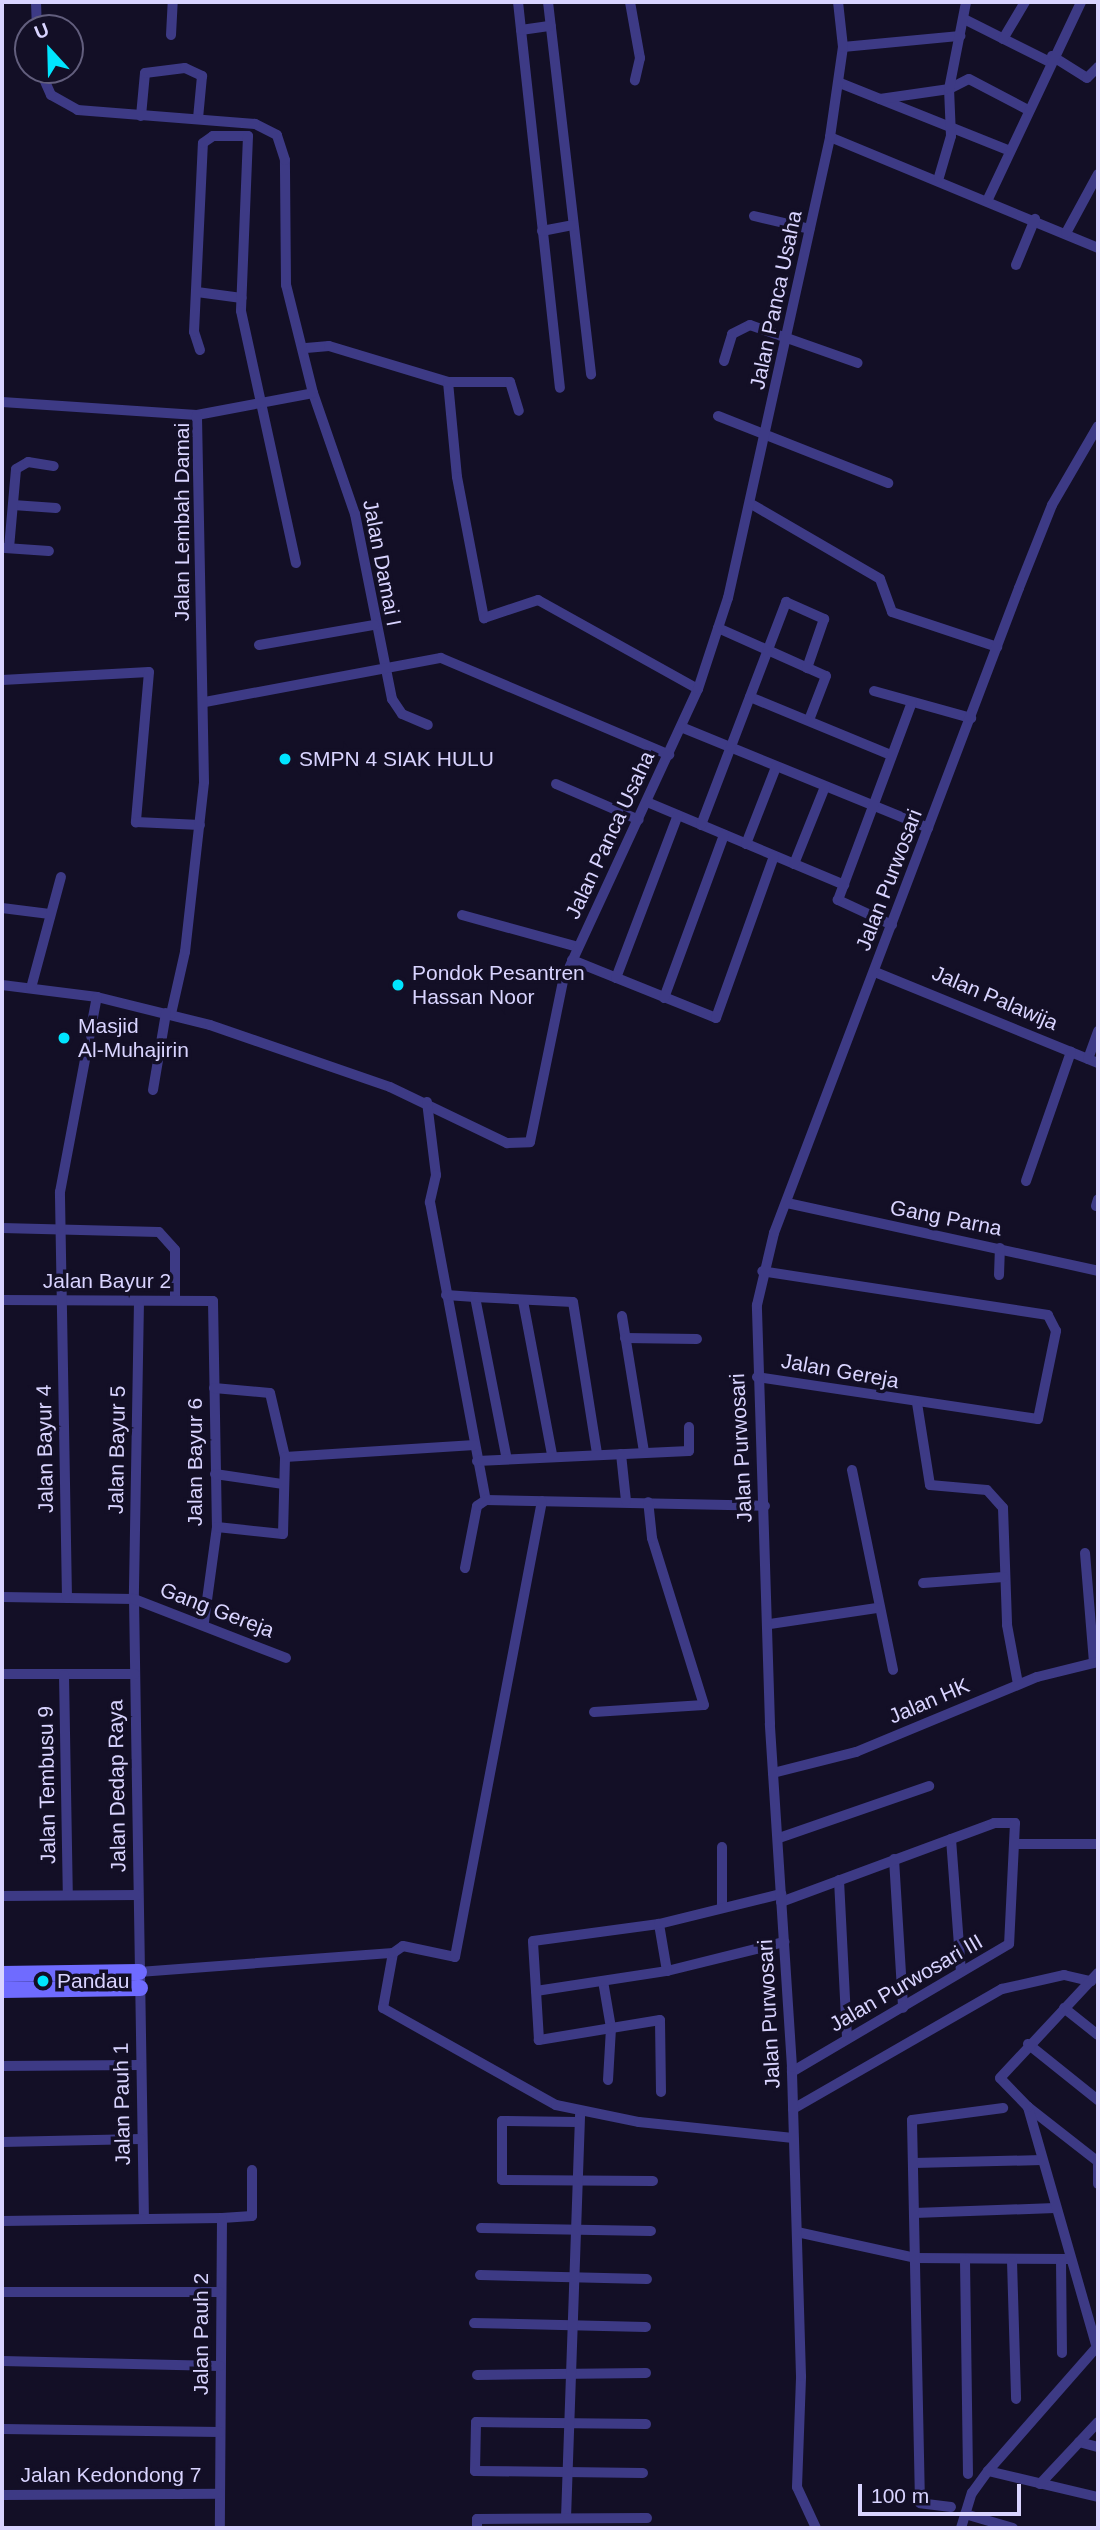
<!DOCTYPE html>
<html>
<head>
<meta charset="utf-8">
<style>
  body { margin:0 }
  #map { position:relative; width:1100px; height:2530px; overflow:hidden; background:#130f26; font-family:Helvetica,sans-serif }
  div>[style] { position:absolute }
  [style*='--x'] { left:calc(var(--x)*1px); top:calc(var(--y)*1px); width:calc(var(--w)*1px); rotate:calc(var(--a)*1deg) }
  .street>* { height:10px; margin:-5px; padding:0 5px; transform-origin:5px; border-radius:5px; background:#3d3a85 }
  .secondary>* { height:16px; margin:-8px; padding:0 8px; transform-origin:8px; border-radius:8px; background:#6f6bff }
  .dots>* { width:19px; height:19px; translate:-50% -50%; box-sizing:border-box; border:4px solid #130f26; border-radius:50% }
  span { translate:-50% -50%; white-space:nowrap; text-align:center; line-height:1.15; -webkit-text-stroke:7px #130f26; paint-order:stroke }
  .street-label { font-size:21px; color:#d9d4ff }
  .poi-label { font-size:21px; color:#d9d4ff }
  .left { translate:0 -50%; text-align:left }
  .frame { position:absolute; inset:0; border:4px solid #d9d4ff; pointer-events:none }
  .north { position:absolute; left:14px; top:14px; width:70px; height:70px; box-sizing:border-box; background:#130f26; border:2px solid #625e7d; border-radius:50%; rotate:338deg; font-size:19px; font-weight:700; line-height:28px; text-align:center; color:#d9d4ff }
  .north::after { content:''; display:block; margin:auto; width:24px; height:32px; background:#00e5ff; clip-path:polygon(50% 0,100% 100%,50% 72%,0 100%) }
  .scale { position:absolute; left:858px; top:2484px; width:163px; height:32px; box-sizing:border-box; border:4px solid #d9d4ff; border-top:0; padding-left:9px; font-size:21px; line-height:24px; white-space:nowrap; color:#d9d4ff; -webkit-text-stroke:5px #130f26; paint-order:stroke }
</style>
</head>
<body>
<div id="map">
  <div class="street">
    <div style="--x:36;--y:2;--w:26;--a:88"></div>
    <div style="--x:518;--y:2;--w:388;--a:83.8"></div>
    <div style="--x:548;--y:2;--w:375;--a:83.4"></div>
    <div style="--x:630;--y:2;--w:57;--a:79.9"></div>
    <div style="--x:640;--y:58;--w:23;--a:103"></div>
    <div style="--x:964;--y:19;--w:96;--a:26.6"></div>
    <div style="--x:521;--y:30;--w:30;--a:-8"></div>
    <div style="--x:171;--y:35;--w:33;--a:-87"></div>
    <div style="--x:1003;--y:39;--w:43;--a:-59.3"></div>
    <div style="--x:843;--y:47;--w:118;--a:-5.4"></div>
    <div style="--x:1052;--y:56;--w:41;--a:32.2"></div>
    <div style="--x:1087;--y:78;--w:16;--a:-45"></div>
    <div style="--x:840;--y:83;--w:183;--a:21.8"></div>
    <div style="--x:880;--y:99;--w:70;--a:-8.2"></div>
    <div style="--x:949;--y:89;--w:22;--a:-27"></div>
    <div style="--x:969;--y:79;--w:67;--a:27.7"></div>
    <div style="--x:141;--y:116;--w:43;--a:-84.7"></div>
    <div style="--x:145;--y:73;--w:40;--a:-7.1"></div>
    <div style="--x:185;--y:68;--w:19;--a:25"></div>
    <div style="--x:202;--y:76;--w:42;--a:95.4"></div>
    <div style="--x:830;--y:137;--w:290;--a:22.5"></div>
    <div style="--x:939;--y:177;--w:43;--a:-73.7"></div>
    <div style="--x:951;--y:136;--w:47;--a:-92.4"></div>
    <div style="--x:949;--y:89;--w:89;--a:-78.9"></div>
    <div style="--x:988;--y:199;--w:218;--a:-64.7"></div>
    <div style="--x:754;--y:216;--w:57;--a:13.1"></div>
    <div style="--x:542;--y:231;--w:31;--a:-11"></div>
    <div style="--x:1066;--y:233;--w:67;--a:-61.5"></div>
    <div style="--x:1016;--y:265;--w:50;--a:-67.6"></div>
    <div style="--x:197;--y:292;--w:45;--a:7.6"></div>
    <div style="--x:306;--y:348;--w:23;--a:-5"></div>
    <div style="--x:329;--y:346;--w:124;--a:16.8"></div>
    <div style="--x:448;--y:382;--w:95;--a:84.6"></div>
    <div style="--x:457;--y:477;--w:144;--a:79.2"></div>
    <div style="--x:484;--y:618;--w:57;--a:-18.4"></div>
    <div style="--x:538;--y:600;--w:183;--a:29.1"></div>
    <div style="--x:200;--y:350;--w:19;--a:-108"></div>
    <div style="--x:194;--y:332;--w:189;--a:-87.3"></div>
    <div style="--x:203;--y:143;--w:12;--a:-35"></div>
    <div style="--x:213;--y:136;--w:35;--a:0"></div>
    <div style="--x:248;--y:136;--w:175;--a:92.3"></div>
    <div style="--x:241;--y:311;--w:258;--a:77.7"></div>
    <div style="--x:724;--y:361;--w:28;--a:-73"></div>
    <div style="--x:732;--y:334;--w:20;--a:-27"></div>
    <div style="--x:750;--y:325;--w:114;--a:19.4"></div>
    <div style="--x:448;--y:382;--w:62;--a:0"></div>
    <div style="--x:510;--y:382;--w:30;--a:73"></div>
    <div style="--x:313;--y:393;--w:128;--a:70.9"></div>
    <div style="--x:355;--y:514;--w:189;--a:78.7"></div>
    <div style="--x:392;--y:699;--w:18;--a:56"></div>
    <div style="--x:402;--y:714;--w:28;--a:23"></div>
    <div style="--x:2;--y:402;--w:195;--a:3.8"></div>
    <div style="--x:197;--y:415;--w:118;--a:-10.7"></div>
    <div style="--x:313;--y:393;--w:111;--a:-104"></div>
    <div style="--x:286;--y:285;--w:125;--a:-90.5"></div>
    <div style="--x:285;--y:160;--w:26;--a:-108"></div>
    <div style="--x:277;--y:135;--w:25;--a:-153"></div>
    <div style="--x:255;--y:124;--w:178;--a:-175.5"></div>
    <div style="--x:78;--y:110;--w:31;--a:-151"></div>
    <div style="--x:51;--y:95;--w:27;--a:-114"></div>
    <div style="--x:718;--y:416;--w:183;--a:21.5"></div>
    <div style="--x:13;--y:505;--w:43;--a:4"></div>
    <div style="--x:753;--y:505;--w:147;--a:30.2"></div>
    <div style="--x:880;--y:579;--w:35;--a:70"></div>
    <div style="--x:892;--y:612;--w:111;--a:18.4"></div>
    <div style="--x:5;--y:548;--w:44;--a:3.9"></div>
    <div style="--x:9;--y:548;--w:79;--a:-84.9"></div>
    <div style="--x:16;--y:469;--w:14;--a:-30"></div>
    <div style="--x:28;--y:462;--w:26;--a:9"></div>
    <div style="--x:718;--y:628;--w:118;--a:24"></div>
    <div style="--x:826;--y:676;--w:47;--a:111.1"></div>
    <div style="--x:259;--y:645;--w:117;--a:-9.9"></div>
    <div style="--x:2;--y:680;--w:147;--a:-3.1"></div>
    <div style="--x:149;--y:672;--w:151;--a:95"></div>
    <div style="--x:136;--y:822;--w:64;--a:2.7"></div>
    <div style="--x:874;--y:691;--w:101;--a:15.6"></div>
    <div style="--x:750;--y:697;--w:152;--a:22.4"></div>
    <div style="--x:205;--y:702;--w:240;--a:-10.6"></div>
    <div style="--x:441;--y:658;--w:248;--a:23"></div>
    <div style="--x:681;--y:727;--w:267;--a:22.2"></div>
    <div style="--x:556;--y:784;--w:90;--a:23.4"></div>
    <div style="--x:647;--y:802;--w:214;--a:22.8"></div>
    <div style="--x:701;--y:825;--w:239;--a:-69.1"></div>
    <div style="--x:786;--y:602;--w:42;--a:24.1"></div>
    <div style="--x:824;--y:619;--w:52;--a:109.1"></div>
    <div style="--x:746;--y:844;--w:83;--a:-68.7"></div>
    <div style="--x:794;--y:864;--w:83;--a:-68.1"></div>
    <div style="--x:2;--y:908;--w:48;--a:7.1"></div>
    <div style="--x:462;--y:915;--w:120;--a:15.4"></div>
    <div style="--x:892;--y:925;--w:60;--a:-155.2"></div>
    <div style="--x:838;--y:900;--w:211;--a:-69.5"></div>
    <div style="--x:572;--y:960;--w:155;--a:21.9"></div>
    <div style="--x:716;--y:1018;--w:172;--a:-70.3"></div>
    <div style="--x:875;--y:972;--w:241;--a:22.2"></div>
    <div style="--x:616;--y:978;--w:174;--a:-69.2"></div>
    <div style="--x:2;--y:985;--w:96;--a:7.2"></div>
    <div style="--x:97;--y:997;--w:116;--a:13.9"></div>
    <div style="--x:210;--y:1025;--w:190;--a:19"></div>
    <div style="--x:390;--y:1087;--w:130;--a:25.6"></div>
    <div style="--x:507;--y:1143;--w:23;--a:-2"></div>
    <div style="--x:530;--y:1142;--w:164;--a:-78.4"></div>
    <div style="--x:563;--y:981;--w:322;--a:-65.2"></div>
    <div style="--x:698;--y:689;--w:96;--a:-71.8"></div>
    <div style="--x:728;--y:598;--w:472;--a:-77.5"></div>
    <div style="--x:830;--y:137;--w:91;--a:-81.8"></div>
    <div style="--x:843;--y:47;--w:45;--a:-96.3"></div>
    <div style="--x:31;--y:988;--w:115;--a:-74.9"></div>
    <div style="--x:664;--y:998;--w:174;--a:-69.8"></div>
    <div style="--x:171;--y:1014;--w:64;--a:-77.3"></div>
    <div style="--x:185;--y:952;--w:171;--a:-83.6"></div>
    <div style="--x:204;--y:782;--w:367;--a:-91.1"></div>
    <div style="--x:1088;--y:1059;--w:30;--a:-70"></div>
    <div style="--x:153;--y:1090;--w:78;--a:-80.4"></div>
    <div style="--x:427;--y:1102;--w:74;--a:83"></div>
    <div style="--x:436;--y:1175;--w:28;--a:103"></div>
    <div style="--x:430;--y:1202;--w:303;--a:79.4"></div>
    <div style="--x:486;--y:1500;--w:279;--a:1.2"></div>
    <div style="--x:1026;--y:1181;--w:137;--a:-70.8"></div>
    <div style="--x:787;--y:1203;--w:318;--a:12.3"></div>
    <div style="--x:1096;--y:1206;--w:7;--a:-74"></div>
    <div style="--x:2;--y:1228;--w:157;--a:1.5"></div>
    <div style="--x:159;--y:1232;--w:24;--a:48"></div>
    <div style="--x:175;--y:1250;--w:49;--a:90"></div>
    <div style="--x:999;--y:1275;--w:27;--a:-88"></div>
    <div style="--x:446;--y:1295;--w:29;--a:4"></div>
    <div style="--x:475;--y:1297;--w:161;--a:78.9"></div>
    <div style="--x:475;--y:1297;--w:98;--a:2.9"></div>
    <div style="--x:573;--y:1302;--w:154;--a:81"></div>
    <div style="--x:2;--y:1300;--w:211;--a:0.3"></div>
    <div style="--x:213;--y:1301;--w:226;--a:89"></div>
    <div style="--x:217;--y:1527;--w:96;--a:97.8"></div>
    <div style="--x:139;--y:1301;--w:298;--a:91"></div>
    <div style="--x:134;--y:1599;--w:620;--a:89.08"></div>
    <div style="--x:523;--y:1301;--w:156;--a:79.3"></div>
    <div style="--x:622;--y:1316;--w:138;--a:80.8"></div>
    <div style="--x:625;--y:1338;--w:72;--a:0.8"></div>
    <div style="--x:757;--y:1377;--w:284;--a:8.5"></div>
    <div style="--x:1038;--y:1419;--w:90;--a:-78.4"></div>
    <div style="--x:1056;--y:1331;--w:18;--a:-117"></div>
    <div style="--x:1048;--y:1315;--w:289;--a:-171.3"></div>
    <div style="--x:214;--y:1388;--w:56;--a:5.1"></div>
    <div style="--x:270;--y:1393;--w:66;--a:76.8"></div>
    <div style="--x:285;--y:1457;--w:190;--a:-3.6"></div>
    <div style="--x:917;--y:1403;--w:83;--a:81"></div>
    <div style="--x:930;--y:1485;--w:57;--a:5"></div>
    <div style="--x:987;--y:1490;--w:24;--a:48"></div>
    <div style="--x:1003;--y:1508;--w:117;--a:88"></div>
    <div style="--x:1007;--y:1625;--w:60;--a:79.4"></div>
    <div style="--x:621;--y:1454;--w:47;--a:83.9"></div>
    <div style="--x:477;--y:1461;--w:212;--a:-2.7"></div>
    <div style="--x:689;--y:1451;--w:24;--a:-90"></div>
    <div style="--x:852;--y:1470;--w:204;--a:78.4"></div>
    <div style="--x:215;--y:1474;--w:69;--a:8.4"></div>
    <div style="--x:217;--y:1527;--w:66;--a:6.1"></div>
    <div style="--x:283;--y:1534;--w:77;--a:-88.5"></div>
    <div style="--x:1085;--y:1553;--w:110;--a:85.3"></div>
    <div style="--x:465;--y:1568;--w:63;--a:-79"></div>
    <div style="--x:477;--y:1506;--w:11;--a:-34"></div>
    <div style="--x:923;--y:1583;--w:81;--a:-4.2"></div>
    <div style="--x:2;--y:1597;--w:132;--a:0.9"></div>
    <div style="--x:134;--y:1599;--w:163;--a:21.2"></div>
    <div style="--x:67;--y:1598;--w:406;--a:-91"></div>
    <div style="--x:60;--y:1192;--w:198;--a:-79.3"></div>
    <div style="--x:770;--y:1624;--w:108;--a:-8.5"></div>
    <div style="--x:2;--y:1674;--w:133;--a:0"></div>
    <div style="--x:64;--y:1675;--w:220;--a:89"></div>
    <div style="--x:594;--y:1712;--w:110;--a:-3.6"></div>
    <div style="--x:704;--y:1705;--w:175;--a:-107.3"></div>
    <div style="--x:652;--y:1538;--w:36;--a:-96"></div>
    <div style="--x:773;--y:1773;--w:86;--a:-14.2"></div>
    <div style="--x:856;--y:1752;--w:196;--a:-22.5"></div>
    <div style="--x:1037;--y:1677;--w:63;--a:-13.8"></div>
    <div style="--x:779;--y:1838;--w:159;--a:-19.1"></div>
    <div style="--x:951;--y:1839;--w:133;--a:85.7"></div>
    <div style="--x:1016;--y:1844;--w:82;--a:0"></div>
    <div style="--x:722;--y:1847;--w:60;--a:90"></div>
    <div style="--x:894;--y:1859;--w:149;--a:86.5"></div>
    <div style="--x:839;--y:1880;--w:158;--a:87.1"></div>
    <div style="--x:2;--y:1896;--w:136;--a:-0.4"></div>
    <div style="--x:781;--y:1902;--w:227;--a:-20.3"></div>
    <div style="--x:994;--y:1823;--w:21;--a:0"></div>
    <div style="--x:1015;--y:1823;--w:121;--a:92.8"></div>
    <div style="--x:1009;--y:1944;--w:252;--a:149.5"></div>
    <div style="--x:393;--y:1953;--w:56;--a:100.3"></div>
    <div style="--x:383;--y:2008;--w:198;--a:29.3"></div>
    <div style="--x:556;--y:2105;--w:85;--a:11.6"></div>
    <div style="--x:639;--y:2122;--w:155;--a:5.9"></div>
    <div style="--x:667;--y:1971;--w:121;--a:-13.9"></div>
    <div style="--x:139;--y:1972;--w:255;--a:-4.3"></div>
    <div style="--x:393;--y:1953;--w:12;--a:-35"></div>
    <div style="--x:403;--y:1946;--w:53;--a:11.9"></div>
    <div style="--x:455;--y:1957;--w:464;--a:-79.2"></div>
    <div style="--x:603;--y:1981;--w:48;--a:80.3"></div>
    <div style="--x:611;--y:2028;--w:52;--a:93.3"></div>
    <div style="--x:536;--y:1991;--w:133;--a:-8.7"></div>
    <div style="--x:667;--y:1971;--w:48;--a:-99.7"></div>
    <div style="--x:1064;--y:2008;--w:43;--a:38.5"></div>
    <div style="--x:1028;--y:2044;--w:90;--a:38.7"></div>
    <div style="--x:2;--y:2066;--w:138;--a:-0.4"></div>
    <div style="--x:661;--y:2092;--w:72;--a:-90.8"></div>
    <div style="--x:660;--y:2020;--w:123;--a:170.6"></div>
    <div style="--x:539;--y:2040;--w:99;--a:-93.5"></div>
    <div style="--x:533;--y:1941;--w:127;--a:-7.7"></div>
    <div style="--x:659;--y:1924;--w:126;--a:-13.8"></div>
    <div style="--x:1028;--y:2107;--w:88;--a:38"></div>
    <div style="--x:793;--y:2109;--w:241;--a:-29.9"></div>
    <div style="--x:1002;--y:1989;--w:64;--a:-12.7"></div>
    <div style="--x:1064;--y:1975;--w:28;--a:13"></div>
    <div style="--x:578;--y:2122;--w:76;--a:-179.2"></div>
    <div style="--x:502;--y:2121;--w:59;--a:90"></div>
    <div style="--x:502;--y:2180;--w:151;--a:0.4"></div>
    <div style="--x:2;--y:2142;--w:139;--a:-1.2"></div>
    <div style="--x:1098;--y:2160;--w:24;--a:90"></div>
    <div style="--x:913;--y:2163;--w:129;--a:-1.3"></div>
    <div style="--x:914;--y:2213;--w:141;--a:-2"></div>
    <div style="--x:222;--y:2218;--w:30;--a:-4"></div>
    <div style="--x:252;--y:2216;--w:46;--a:-90"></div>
    <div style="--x:2;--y:2221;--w:220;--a:-0.8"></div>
    <div style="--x:222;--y:2218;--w:310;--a:90.4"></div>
    <div style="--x:481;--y:2228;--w:170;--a:1"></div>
    <div style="--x:797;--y:2232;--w:121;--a:12.4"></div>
    <div style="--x:915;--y:2258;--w:154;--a:0.4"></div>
    <div style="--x:965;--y:2260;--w:214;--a:89.2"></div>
    <div style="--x:1061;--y:2260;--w:93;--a:89.4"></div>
    <div style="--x:1012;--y:2261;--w:138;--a:88.3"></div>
    <div style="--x:480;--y:2275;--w:167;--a:1.4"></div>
    <div style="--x:2;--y:2292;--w:217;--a:0"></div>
    <div style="--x:474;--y:2323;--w:172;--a:1.3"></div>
    <div style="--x:1097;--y:2348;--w:251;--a:-106"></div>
    <div style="--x:1028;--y:2107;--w:40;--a:-134"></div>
    <div style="--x:1000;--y:2078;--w:144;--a:-47"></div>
    <div style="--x:2;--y:2361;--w:218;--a:1.3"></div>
    <div style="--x:477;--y:2375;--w:169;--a:-0.7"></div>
    <div style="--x:2;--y:2429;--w:218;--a:0.8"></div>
    <div style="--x:1079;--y:2442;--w:20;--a:15"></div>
    <div style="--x:988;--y:2471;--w:113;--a:13.3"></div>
    <div style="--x:643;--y:2473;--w:168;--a:-179.3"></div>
    <div style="--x:475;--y:2471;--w:49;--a:-88.8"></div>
    <div style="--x:476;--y:2422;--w:170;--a:0.7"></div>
    <div style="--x:1040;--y:2484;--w:85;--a:-46.9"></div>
    <div style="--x:2;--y:2495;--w:218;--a:-0.3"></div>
    <div style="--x:951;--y:2507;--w:31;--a:-173"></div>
    <div style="--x:920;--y:2503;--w:383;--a:-91.2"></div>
    <div style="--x:912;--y:2120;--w:92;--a:-7.5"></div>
    <div style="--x:965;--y:2514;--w:50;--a:16.3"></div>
    <div style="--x:566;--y:2518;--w:406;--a:-88"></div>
    <div style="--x:477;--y:2528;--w:9;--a:-90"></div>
    <div style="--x:477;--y:2519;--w:170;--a:-0.3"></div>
    <div style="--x:816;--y:2528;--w:45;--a:-114.9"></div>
    <div style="--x:797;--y:2487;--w:111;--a:-87.9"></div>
    <div style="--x:801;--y:2376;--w:309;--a:-91.7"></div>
    <div style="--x:792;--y:2067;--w:344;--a:-93.7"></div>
    <div style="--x:770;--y:1724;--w:419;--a:-91.8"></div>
    <div style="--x:757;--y:1305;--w:74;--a:-76.7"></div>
    <div style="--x:774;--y:1233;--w:690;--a:-69.2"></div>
    <div style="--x:1019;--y:588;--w:89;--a:-68.3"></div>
    <div style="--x:1052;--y:505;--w:91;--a:-59.8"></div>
    <div style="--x:961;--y:2528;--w:37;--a:-73"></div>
    <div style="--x:972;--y:2493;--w:27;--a:-54"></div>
    <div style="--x:988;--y:2471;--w:167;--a:-48.7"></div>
  </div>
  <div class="secondary">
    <div style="--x:2;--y:1974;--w:137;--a:-0.8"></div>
    <div style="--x:2;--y:1990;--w:138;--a:-0.8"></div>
  </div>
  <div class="dots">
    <div style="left:285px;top:759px;background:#00e5ff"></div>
    <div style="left:398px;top:985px;background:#00e5ff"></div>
    <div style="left:64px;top:1038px;background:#00e5ff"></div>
    <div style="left:43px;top:1981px;background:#00e5ff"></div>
  </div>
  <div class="street-label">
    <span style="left:776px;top:300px;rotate:-78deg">Jalan Panca Usaha</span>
    <span style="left:182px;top:522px;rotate:-90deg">Jalan Lembah Damai</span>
    <span style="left:382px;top:563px;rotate:79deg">Jalan Damai I</span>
    <span style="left:610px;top:835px;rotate:-65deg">Jalan Panca Usaha</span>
    <span style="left:889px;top:880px;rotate:-69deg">Jalan Purwosari</span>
    <span style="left:995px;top:998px;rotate:23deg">Jalan Palawija</span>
    <span style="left:946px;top:1218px;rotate:11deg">Gang Parna</span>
    <span style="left:107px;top:1281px">Jalan Bayur 2</span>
    <span style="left:840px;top:1371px;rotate:10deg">Jalan Gereja</span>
    <span style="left:741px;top:1448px;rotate:-93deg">Jalan Purwosari</span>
    <span style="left:45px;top:1449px;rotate:-91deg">Jalan Bayur 4</span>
    <span style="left:117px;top:1450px;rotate:-89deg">Jalan Bayur 5</span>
    <span style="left:195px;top:1462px;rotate:-90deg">Jalan Bayur 6</span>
    <span style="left:217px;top:1610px;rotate:21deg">Gang Gereja</span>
    <span style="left:929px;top:1701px;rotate:-23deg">Jalan HK</span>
    <span style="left:47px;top:1785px;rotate:-91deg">Jalan Tembusu 9</span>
    <span style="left:117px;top:1786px;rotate:-91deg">Jalan Dedap Raya</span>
    <span style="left:906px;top:1983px;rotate:-30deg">Jalan Purwosari III</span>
    <span style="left:769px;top:2014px;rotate:-93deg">Jalan Purwosari</span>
    <span style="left:122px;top:2104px;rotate:-91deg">Jalan Pauh 1</span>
    <span style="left:201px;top:2334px;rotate:-90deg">Jalan Pauh 2</span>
    <span style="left:111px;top:2475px">Jalan Kedondong 7</span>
  </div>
  <div class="poi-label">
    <span class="left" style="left:299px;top:759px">SMPN 4 SIAK HULU</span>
    <span class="left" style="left:412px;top:985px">Pondok Pesantren<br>Hassan Noor</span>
    <span class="left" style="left:78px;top:1038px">Masjid<br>Al-Muhajirin</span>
    <span class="left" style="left:57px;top:1981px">Pandau</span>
  </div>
  <div class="frame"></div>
  <div class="north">U</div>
  <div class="scale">100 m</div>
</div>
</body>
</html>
